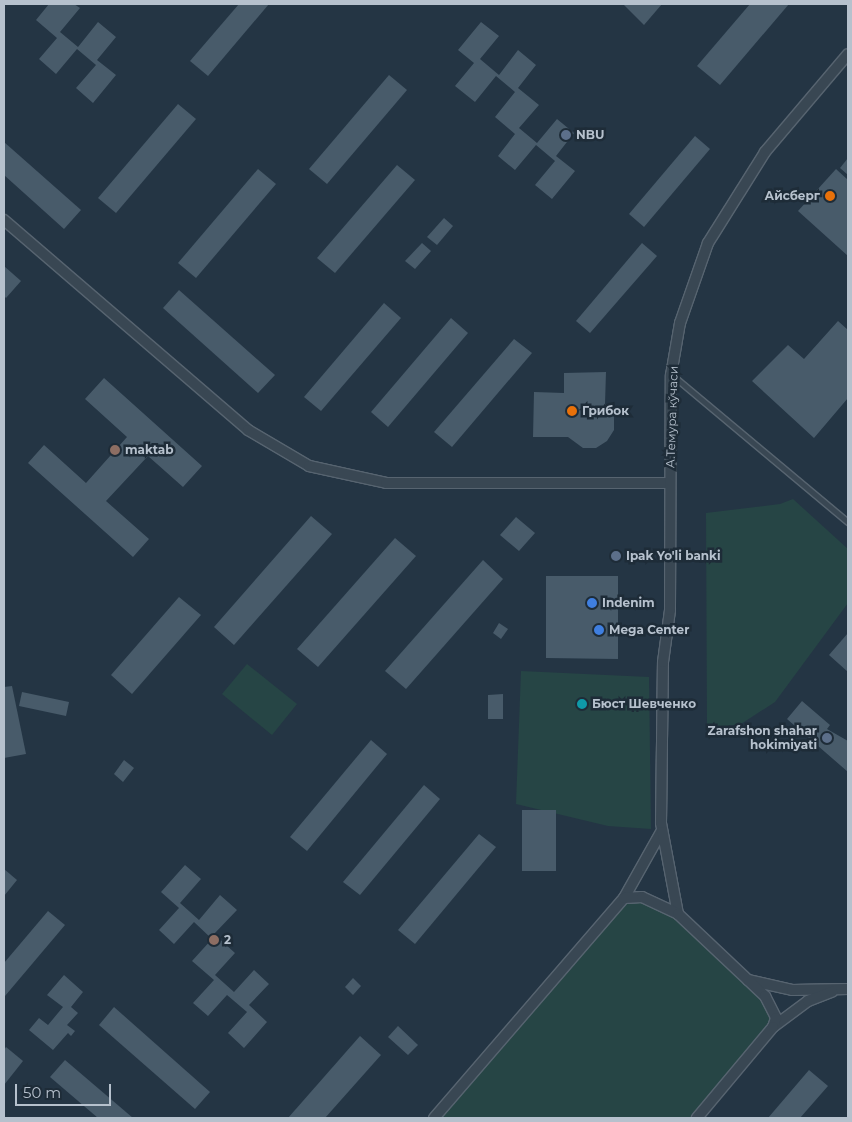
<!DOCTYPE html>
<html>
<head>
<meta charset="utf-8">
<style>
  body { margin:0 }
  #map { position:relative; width:852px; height:1122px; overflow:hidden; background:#243544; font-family:Montserrat,sans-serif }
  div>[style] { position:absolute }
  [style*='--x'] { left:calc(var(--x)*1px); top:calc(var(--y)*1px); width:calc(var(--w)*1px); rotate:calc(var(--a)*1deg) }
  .green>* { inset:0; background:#264545 }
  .building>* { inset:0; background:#485b6a }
  .roads { filter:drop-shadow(1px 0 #576470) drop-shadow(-1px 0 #576470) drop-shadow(0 1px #576470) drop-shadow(0 -1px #576470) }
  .service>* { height:5px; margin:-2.5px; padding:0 2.5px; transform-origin:2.5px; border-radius:2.5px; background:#394753 }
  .minor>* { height:10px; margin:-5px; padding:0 5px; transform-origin:5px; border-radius:5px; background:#394753 }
  .dots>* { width:14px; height:14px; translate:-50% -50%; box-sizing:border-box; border:2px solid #1e2c38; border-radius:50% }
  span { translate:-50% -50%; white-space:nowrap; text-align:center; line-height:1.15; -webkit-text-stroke:5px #1e2c38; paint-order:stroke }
  .poi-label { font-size:12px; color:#b6c1cd; font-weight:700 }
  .left { translate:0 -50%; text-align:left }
  .right { translate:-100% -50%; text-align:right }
  .street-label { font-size:12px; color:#b6c1cd }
  .frame { position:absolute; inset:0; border:5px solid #b6c1cd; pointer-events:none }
  .scale { position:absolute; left:15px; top:1084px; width:96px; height:22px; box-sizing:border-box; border:2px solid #b6c1cd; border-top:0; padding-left:6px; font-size:15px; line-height:18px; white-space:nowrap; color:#b6c1cd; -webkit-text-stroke:4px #1e2c38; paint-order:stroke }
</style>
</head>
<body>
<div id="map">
  <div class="green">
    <div style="clip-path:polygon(793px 499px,848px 549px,848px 603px,775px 702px,741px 724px,707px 729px,706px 513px,780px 504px)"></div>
    <div style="clip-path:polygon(247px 664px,297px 704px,272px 735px,222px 694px)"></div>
    <div style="clip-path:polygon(521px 671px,649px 677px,651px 829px,608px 826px,516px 804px)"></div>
    <div style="clip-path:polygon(624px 898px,656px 901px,748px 980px,776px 1018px,697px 1118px,434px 1118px)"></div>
  </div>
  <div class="building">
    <div style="clip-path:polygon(49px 4px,74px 4px,80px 8px,60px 32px,78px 47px,98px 22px,116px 37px,97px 60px,116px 75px,93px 103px,76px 88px,96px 65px,77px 49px,56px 74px,39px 59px,57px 38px,36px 20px)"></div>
    <div style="clip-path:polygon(239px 4px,269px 4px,208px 76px,190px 61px)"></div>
    <div style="clip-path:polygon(623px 4px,662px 4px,644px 25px)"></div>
    <div style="clip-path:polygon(750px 4px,789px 4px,720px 85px,697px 66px)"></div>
    <div style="clip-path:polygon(481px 22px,499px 36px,480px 59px,499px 75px,518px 50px,536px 65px,518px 88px,539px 105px,519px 128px,537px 143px,557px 119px,574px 133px,556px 156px,575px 171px,552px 199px,535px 185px,555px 161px,536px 145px,515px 170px,498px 156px,515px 134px,495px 117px,515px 92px,496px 76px,475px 102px,455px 86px,474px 63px,458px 50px)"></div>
    <div style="clip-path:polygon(389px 75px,407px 90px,327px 184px,309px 169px)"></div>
    <div style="clip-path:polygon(178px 104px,196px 119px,116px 213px,98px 198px)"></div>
    <div style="clip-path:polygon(695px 136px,710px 149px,644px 227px,629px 214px)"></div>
    <div style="clip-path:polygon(4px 142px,81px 210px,64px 229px,4px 175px)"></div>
    <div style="clip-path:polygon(848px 158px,848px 175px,840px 168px)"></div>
    <div style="clip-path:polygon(397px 165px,415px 180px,335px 273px,317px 258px)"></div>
    <div style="clip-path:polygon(258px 169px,276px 184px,196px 278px,178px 263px)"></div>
    <div style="clip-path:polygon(836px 169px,848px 180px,848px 256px,798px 211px)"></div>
    <div style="clip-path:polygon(444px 218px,453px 226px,437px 245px,427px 237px)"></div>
    <div style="clip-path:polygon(422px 243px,431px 251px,415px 269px,405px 261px)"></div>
    <div style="clip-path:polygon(642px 243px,657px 256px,590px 333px,576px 321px)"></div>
    <div style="clip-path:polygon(4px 266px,21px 281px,6px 298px,4px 296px)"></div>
    <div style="clip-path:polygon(179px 290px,275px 375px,258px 393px,163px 308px)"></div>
    <div style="clip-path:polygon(384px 303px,401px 318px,321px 411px,304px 397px)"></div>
    <div style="clip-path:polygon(451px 318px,468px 333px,388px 427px,371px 412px)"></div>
    <div style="clip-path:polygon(838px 321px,848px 330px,848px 398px,814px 438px,752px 381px,788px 345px,804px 359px)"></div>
    <div style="clip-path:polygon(514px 339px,532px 353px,452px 447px,434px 432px)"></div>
    <div style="clip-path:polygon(606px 372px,605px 404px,614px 417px,614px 430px,607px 441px,596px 448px,583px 448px,568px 437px,533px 437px,534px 392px,564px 393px,564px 373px)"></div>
    <div style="clip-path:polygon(104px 378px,202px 466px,183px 487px,148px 456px,106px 501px,149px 539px,133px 557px,28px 463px,44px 445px,86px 483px,127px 437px,85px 399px)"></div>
    <div style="clip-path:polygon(311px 516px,332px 534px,234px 645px,214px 627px)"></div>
    <div style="clip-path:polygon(516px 517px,535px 533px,519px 551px,500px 535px)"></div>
    <div style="clip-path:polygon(395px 538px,416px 556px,318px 667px,297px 649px)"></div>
    <div style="clip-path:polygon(483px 560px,503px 579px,406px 689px,385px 671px)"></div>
    <div style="clip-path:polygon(546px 576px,618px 576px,618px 659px,546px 658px)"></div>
    <div style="clip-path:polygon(179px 597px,201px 615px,132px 694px,111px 675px)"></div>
    <div style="clip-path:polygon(499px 623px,508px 629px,501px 639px,493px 633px)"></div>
    <div style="clip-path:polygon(848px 633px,848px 672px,829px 655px)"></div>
    <div style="clip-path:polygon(12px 686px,26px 754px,4px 758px,4px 687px)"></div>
    <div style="clip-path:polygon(22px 692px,69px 702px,66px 716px,19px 706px)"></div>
    <div style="clip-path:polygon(503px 694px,503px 719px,488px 719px,488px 695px)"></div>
    <div style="clip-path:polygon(802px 701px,830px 725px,827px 729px,848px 741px,848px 772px,787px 719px)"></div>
    <div style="clip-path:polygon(371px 740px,387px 754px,307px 851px,290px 837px)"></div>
    <div style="clip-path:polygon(124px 760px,134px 768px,123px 782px,114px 774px)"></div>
    <div style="clip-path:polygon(424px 785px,440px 799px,360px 895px,343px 882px)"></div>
    <div style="clip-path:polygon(522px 810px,556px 810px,556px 871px,522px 871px)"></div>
    <div style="clip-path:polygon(479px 834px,496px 847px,415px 944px,398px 930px)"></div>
    <div style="clip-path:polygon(185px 865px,201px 879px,180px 903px,199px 920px,220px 895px,237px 910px,214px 934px,235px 953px,215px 975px,234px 992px,254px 970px,269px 984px,249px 1005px,267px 1022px,244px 1048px,228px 1033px,247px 1012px,227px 995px,208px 1016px,193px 1003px,214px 980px,192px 961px,212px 939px,194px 922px,174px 944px,159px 930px,179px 908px,161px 892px)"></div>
    <div style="clip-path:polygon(4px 869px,17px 880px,4px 896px)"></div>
    <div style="clip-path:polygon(48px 911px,65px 925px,5px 996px,4px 963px)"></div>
    <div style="clip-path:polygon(64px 975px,83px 992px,71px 1007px,78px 1013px,67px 1025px,75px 1031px,71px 1036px,68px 1033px,53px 1050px,29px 1030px,39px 1018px,48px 1025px,63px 1007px,47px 995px)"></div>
    <div style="clip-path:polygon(353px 978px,361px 986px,353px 995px,345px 987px)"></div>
    <div style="clip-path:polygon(114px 1007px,210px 1092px,195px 1109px,99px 1025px)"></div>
    <div style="clip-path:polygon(398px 1026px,418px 1045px,408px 1055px,388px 1037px)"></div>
    <div style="clip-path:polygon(360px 1036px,381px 1055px,325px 1118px,288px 1118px)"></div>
    <div style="clip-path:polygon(6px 1047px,23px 1061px,4px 1085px,4px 1050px)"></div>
    <div style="clip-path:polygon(65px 1060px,133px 1118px,98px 1118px,50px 1077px)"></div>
    <div style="clip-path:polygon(809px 1070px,828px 1086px,800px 1118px,768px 1118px)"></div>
  </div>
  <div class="roads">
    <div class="service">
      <div style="--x:672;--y:375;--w:229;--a:39.9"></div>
    </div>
    <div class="minor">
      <div style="--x:4;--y:220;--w:322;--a:40.7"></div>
      <div style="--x:248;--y:430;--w:71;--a:30.5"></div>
      <div style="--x:309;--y:466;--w:79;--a:12.4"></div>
      <div style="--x:386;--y:483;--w:284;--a:0"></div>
      <div style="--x:624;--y:898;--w:76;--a:-60.7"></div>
      <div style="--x:678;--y:914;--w:93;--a:-100.6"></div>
      <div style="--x:661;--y:823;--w:161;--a:-89.3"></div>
      <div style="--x:663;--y:662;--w:52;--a:-82.3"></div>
      <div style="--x:670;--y:610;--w:235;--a:-89.8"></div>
      <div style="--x:671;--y:375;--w:53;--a:-80.2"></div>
      <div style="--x:680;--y:323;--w:85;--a:-70.7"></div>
      <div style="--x:708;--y:243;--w:107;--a:-57.9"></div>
      <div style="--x:765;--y:152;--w:128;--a:-49.7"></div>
      <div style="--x:748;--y:980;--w:45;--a:12.8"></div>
      <div style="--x:792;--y:990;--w:56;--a:-1"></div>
      <div style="--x:773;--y:1027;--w:44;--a:-36.6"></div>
      <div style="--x:808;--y:1001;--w:26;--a:-21"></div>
      <div style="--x:434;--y:1118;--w:291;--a:-49.2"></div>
      <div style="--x:624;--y:898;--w:18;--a:-3"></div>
      <div style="--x:642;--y:897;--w:40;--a:25"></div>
      <div style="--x:678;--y:914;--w:120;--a:43.3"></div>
      <div style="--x:765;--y:996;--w:25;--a:63"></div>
      <div style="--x:776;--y:1018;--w:9;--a:108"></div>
      <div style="--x:773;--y:1027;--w:119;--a:129.9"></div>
    </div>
  </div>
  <div class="dots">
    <div style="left:566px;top:135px;background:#5c6f8a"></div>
    <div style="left:830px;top:196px;background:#e8710a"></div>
    <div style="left:572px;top:411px;background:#e8710a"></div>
    <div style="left:115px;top:450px;background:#8d6e63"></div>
    <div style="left:616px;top:556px;background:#5c6f8a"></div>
    <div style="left:592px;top:603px;background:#3f7fe0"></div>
    <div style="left:599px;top:630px;background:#3f7fe0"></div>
    <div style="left:582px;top:704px;background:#0f9aa8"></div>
    <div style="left:827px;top:738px;background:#5c6f8a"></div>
    <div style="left:214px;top:940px;background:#8d6e63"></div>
  </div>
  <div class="poi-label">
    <span class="left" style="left:576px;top:135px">NBU</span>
    <span class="right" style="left:820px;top:196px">Айсберг</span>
    <span class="left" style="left:582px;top:411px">Грибок</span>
    <span class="left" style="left:125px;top:450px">maktab</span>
    <span class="left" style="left:626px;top:556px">Ipak Yo'li banki</span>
    <span class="left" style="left:602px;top:603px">Indenim</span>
    <span class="left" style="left:609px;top:630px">Mega Center</span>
    <span class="left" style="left:592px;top:704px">Бюст Шевченко</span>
    <span class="right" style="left:817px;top:738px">Zarafshon shahar<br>hokimiyati</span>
    <span class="left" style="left:224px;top:940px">2</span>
  </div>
  <div class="street-label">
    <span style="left:672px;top:417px;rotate:-88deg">А.Темура кўчаси</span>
  </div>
  <div class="frame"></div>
  <div class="scale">50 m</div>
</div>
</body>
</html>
